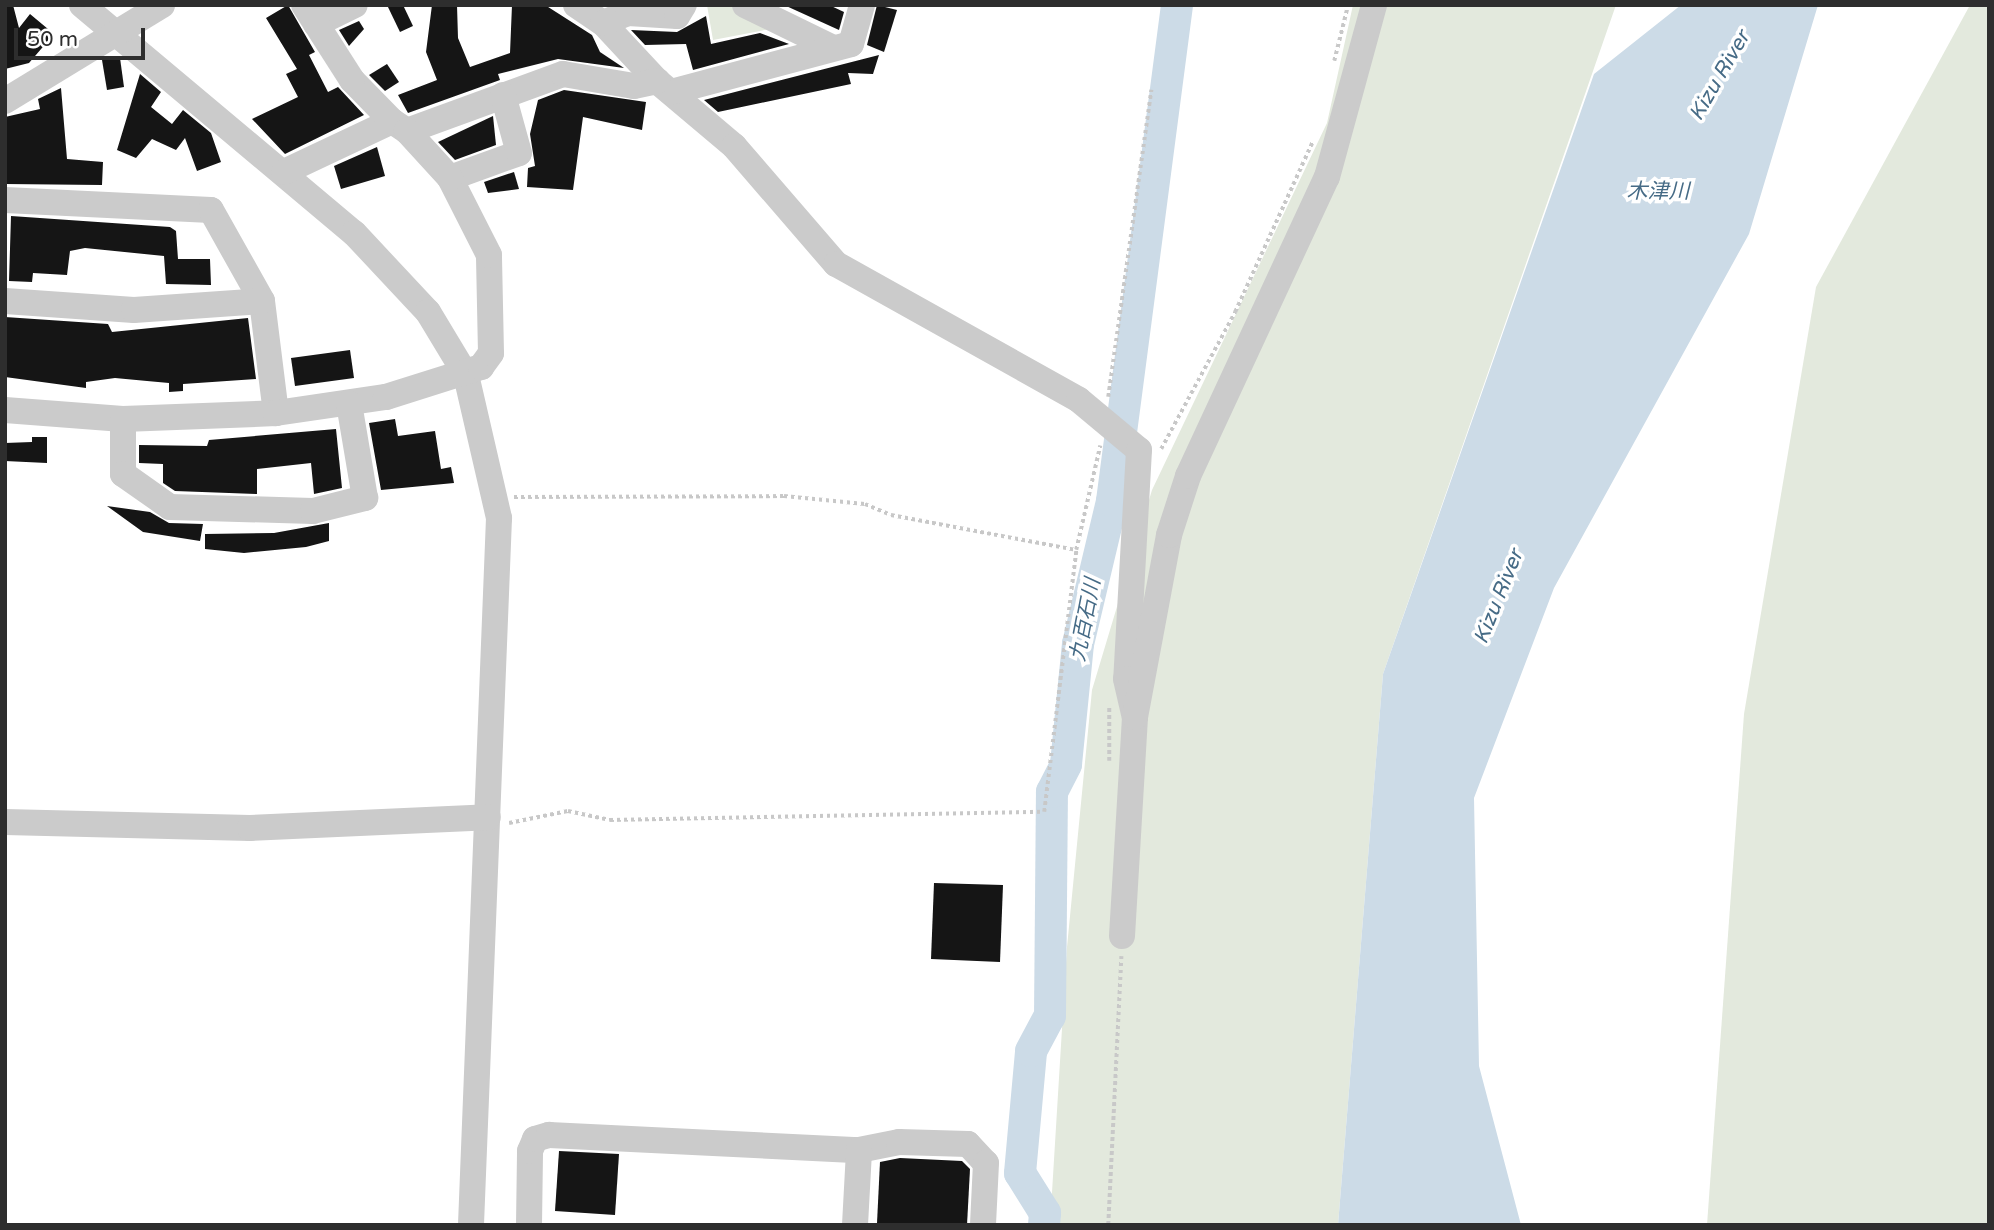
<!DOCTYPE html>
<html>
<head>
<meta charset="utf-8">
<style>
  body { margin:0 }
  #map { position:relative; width:1994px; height:1230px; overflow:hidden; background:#fff; font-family:"Varela Round","Noto Sans JP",sans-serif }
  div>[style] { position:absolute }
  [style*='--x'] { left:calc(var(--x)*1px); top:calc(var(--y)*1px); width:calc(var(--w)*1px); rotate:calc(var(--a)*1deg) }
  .green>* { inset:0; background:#e3e9dd }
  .water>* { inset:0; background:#ccdbe7 }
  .river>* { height:32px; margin:-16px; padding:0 16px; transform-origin:16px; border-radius:16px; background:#ccdbe7 }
  .building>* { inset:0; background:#151515 }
  .path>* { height:3.5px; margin-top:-1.75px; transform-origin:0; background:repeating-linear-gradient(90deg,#c8c8c8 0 3.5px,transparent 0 7px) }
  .minor>* { height:26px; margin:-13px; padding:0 13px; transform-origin:13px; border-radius:13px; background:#cbcbcb }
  span { translate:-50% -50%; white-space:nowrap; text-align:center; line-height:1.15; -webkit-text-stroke:7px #fff; paint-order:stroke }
  .water-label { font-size:21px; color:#466b86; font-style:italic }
  .frame { position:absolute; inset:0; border:7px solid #2e2e2e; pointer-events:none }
  .scale { position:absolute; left:14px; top:28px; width:131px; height:32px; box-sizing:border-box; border:4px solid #2e2e2e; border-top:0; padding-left:9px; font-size:21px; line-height:24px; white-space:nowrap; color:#2e2e2e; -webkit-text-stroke:5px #fff; paint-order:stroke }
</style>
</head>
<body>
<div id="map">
  <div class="green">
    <div style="clip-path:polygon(707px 5px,729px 5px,775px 28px,713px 40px)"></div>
    <div style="clip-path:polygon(1353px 5px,1616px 5px,1383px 674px,1338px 1225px,1050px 1225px,1067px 947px,1092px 690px,1152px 490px,1327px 123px)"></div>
    <div style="clip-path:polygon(1970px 5px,1989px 5px,1989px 1225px,1707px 1225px,1744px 714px,1816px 287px)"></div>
  </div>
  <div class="water">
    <div style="clip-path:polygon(1681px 5px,1818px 5px,1749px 234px,1554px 588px,1474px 798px,1479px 1066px,1521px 1225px,1338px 1225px,1383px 674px,1594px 74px)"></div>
  </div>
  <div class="river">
    <div style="--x:1044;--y:1225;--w:12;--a:-85"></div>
    <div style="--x:1045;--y:1213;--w:47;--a:-122"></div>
    <div style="--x:1020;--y:1173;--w:122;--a:-84.8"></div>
    <div style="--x:1031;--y:1051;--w:40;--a:-62"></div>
    <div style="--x:1050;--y:1016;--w:224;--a:-89.5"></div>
    <div style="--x:1052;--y:792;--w:31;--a:-63"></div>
    <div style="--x:1066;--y:764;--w:121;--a:-84.3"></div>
    <div style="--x:1078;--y:644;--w:147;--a:-76.6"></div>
    <div style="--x:1112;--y:501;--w:500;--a:-82.53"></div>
  </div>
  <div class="building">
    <div style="clip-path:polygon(5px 5px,13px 5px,19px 28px,30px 14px,54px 34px,29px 63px,5px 69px)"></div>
    <div style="clip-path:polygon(288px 5px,315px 52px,309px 55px,328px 92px,338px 87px,364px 115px,285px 154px,252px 119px,298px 97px,286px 74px,297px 69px,266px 18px)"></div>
    <div style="clip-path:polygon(387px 5px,403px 5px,413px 26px,400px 32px)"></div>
    <div style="clip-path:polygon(432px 5px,457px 5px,458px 38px,470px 67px,510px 53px,512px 5px,545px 5px,592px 35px,600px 52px,624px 68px,558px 59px,498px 74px,500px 80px,408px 113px,398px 95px,437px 80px,426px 52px)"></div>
    <div style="clip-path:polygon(784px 5px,829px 5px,844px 12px,839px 30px)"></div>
    <div style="clip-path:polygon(877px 5px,897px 10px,884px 52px,867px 45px)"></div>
    <div style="clip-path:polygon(706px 16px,711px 44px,760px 33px,789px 44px,693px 70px,686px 44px,645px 45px,631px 30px,677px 32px)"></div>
    <div style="clip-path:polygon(359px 21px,364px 29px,349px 46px,339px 30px)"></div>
    <div style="clip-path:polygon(879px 55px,873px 74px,848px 73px,851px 84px,718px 112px,704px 100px)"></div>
    <div style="clip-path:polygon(120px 58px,124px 87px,107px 90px,102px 60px)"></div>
    <div style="clip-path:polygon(387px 64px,399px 82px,385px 91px,369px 75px)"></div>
    <div style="clip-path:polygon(140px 74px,161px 92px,151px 107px,172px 124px,183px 110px,211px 133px,221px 162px,197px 171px,185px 138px,176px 150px,152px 139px,136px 158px,117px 150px)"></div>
    <div style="clip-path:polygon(61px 88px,67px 159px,103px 162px,102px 185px,5px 184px,5px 117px,40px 109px,38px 99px)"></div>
    <div style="clip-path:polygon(564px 90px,646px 102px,642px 130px,583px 117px,573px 190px,527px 187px,528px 168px,535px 166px,530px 134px,538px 100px)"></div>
    <div style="clip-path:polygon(493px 116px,496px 145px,455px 160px,438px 142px)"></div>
    <div style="clip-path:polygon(377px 147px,385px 176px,341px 189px,334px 166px)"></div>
    <div style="clip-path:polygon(514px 172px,519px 189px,488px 193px,484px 182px)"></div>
    <div style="clip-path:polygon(11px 216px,170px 227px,176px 231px,178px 259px,210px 259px,211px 285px,166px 284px,164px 256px,85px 248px,70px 251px,67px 275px,33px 273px,32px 282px,9px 281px)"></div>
    <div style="clip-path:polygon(5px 317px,108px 324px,112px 332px,248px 318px,256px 379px,183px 384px,183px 391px,169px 392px,169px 383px,147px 381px,115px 378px,86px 382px,86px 388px,5px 377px)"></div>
    <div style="clip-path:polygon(350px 350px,354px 378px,295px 386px,291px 358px)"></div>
    <div style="clip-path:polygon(395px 419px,398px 436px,435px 431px,441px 469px,451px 467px,454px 483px,381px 490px,369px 423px)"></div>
    <div style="clip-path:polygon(336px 429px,342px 488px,314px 494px,311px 463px,257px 469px,257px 494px,175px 491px,163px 483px,163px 464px,139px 463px,139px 445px,207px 446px,209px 440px)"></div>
    <div style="clip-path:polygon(32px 437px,47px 437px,47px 463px,5px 461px,5px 443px,32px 442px)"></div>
    <div style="clip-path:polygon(107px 506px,150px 512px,169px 523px,203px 524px,200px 541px,143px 532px)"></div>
    <div style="clip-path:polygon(329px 523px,329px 541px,306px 547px,244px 553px,205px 549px,205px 534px,274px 533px)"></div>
    <div style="clip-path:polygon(934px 883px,1003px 885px,1000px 962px,931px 959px)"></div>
    <div style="clip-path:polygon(559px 1151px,619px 1154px,615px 1215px,555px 1211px)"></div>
    <div style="clip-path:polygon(900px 1158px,962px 1161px,970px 1169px,967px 1225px,877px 1223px,880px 1162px)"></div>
  </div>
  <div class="path">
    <div style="--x:1334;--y:61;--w:58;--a:-76"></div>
    <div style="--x:1108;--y:397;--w:310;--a:-82"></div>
    <div style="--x:1161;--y:449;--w:156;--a:-61.6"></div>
    <div style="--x:1235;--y:312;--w:186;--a:-65.5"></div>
    <div style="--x:514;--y:497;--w:270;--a:-0.2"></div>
    <div style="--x:784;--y:496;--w:81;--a:5.6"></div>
    <div style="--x:865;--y:504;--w:28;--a:23"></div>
    <div style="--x:891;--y:515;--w:188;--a:10.7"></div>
    <div style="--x:1109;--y:761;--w:55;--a:-90"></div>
    <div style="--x:509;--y:823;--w:60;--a:-11.5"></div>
    <div style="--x:568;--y:811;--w:43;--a:12.1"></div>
    <div style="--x:610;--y:820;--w:434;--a:-1.1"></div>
    <div style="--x:1044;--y:812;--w:264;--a:-83"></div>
    <div style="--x:1076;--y:550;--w:107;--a:-77"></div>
    <div style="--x:1108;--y:1225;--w:269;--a:-87.2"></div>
  </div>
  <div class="minor">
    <div style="--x:82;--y:5;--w:355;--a:40"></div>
    <div style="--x:354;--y:233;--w:108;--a:46.9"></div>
    <div style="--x:428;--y:312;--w:74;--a:58.9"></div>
    <div style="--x:466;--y:375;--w:147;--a:77"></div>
    <div style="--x:499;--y:518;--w:708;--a:92.27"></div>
    <div style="--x:576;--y:5;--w:32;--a:34"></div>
    <div style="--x:603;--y:23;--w:79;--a:47"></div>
    <div style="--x:657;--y:81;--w:101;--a:40.2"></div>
    <div style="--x:734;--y:146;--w:156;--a:49.2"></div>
    <div style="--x:836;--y:264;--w:278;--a:29.2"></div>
    <div style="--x:1079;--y:400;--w:78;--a:39.8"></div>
    <div style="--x:1139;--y:450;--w:229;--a:93.2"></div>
    <div style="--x:1126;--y:679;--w:39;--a:77"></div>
    <div style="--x:745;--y:5;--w:98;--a:26"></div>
    <div style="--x:603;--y:23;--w:27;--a:-22"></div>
    <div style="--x:628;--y:13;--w:49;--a:3.5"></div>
    <div style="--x:677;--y:16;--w:13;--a:-58"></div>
    <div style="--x:316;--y:24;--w:43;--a:-26"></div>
    <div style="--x:671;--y:92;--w:186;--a:-14.9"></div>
    <div style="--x:851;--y:44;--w:41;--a:-74.2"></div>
    <div style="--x:5;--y:101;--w:184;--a:-31.4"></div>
    <div style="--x:392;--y:121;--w:18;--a:34"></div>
    <div style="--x:407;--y:131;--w:166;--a:-20.1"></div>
    <div style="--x:563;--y:74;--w:72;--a:9.6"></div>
    <div style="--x:634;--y:86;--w:24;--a:-12"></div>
    <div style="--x:284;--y:172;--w:119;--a:-25.3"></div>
    <div style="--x:392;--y:121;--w:57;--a:-134.3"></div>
    <div style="--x:352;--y:80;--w:89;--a:-122.6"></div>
    <div style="--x:450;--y:178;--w:73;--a:-19.9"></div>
    <div style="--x:519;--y:153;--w:60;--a:-105.4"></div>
    <div style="--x:5;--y:200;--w:206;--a:2.8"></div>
    <div style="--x:211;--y:210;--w:104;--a:60.7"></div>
    <div style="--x:262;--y:301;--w:113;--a:82.9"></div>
    <div style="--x:5;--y:301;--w:129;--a:4"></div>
    <div style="--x:134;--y:310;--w:128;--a:-4"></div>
    <div style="--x:5;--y:410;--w:118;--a:4.4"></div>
    <div style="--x:123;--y:419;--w:153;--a:-2.2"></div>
    <div style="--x:276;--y:413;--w:111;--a:-8.3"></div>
    <div style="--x:386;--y:397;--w:100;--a:-17.5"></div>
    <div style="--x:481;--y:367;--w:17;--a:-54"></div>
    <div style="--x:491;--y:353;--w:98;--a:-91.2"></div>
    <div style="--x:489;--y:255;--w:86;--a:-116.9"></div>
    <div style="--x:450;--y:178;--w:64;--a:-132.5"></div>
    <div style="--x:123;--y:419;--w:55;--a:90"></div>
    <div style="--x:123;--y:474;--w:57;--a:35.1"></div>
    <div style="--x:170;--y:507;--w:143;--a:1.6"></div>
    <div style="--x:313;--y:511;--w:54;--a:-14"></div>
    <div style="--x:365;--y:498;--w:96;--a:-99.6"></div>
    <div style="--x:5;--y:822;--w:245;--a:1.4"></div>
    <div style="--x:250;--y:828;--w:238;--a:-2.6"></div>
    <div style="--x:1122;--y:936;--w:219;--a:-86.6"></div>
    <div style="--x:1135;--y:717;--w:185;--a:-79.4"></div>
    <div style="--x:1169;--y:535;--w:62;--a:-72.1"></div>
    <div style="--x:1188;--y:476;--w:330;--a:-65.1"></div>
    <div style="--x:1327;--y:177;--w:178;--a:-74.7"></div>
    <div style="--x:529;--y:1225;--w:74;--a:-89.2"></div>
    <div style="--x:530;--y:1151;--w:13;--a:-67"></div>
    <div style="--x:535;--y:1139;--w:15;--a:-16"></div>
    <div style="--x:549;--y:1135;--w:310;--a:2.8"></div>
    <div style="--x:859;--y:1150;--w:41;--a:-11.3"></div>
    <div style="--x:899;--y:1142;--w:69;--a:1.7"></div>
    <div style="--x:968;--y:1144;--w:26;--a:47"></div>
    <div style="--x:986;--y:1163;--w:62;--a:92.8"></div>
    <div style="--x:855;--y:1225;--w:75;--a:-86.9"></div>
  </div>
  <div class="water-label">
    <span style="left:1720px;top:76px;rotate:-60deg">Kizu River</span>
    <span style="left:1658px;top:192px">木津川</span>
    <span style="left:1499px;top:597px;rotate:-68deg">Kizu River</span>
    <span style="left:1086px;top:620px;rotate:-79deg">九百石川</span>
  </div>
  <div class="frame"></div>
  <div class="scale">50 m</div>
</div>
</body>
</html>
